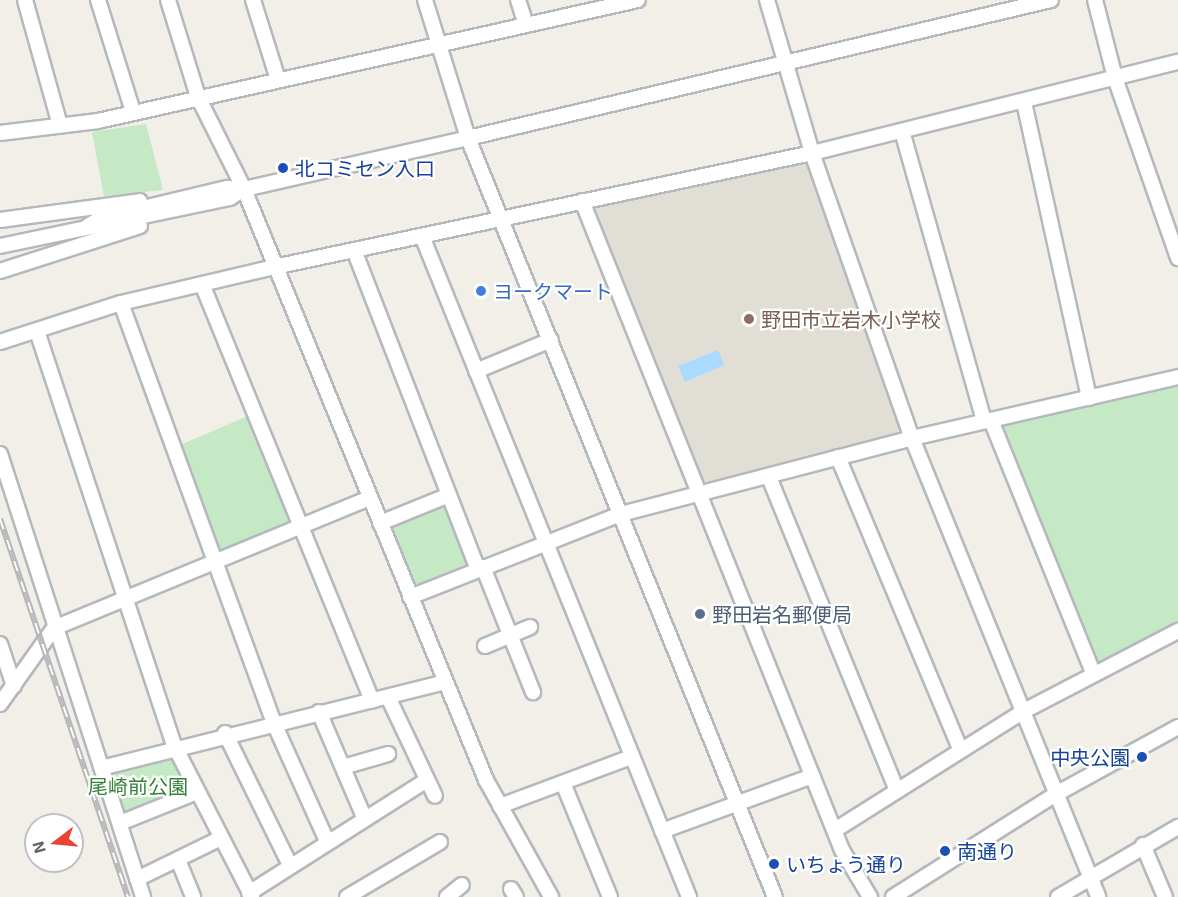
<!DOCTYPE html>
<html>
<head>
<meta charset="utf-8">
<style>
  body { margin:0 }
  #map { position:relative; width:1178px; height:897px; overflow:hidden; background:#f1efe8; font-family:"Exo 2","Noto Sans JP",sans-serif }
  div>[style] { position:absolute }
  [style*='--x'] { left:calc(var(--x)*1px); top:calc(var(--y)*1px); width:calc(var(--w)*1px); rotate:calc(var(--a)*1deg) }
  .education>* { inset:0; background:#e1ded6 }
  .green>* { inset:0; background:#c5e8c5 }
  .water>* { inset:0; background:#aadaff }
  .roads { filter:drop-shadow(2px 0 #b5b8bc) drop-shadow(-2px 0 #b5b8bc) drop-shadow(0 2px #b5b8bc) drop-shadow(0 -2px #b5b8bc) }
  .minor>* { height:14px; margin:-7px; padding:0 7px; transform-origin:7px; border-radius:7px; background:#fff }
  .rail>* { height:6px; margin-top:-3px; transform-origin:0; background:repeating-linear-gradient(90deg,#fff 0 11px,#b6b7b8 0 22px); box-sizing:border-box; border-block:2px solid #b6b7b8 }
  .dots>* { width:16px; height:16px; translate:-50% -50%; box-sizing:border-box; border:3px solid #fff; border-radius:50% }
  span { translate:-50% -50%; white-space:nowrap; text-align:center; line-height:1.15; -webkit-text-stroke:4.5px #fff; paint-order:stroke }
  .transit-label { font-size:20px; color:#164399 }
  .left { translate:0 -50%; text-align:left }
  .right { translate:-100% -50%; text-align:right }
  .shop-label { font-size:20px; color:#366cbe }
  .education-label { font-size:20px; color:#785e54 }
  .service-label { font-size:20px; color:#4e5e75 }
  .park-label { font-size:20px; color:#348238 }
  .north { position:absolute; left:24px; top:813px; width:60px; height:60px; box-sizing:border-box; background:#fff; border:2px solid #bfc1c3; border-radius:50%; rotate:254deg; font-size:16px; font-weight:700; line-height:24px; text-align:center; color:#5f6368 }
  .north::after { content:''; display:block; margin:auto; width:21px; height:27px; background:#ea4335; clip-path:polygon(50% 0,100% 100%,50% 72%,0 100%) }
</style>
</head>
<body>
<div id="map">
  <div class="education">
    <div style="clip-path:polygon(801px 161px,807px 164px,900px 427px,897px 433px,708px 482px,699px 480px,592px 211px,596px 204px)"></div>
  </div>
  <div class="green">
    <div style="clip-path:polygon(146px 124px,163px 190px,104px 196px,92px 132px)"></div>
    <div style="clip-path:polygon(1178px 385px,1178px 625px,1101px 663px,1093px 660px,1001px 432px,1005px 425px)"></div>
    <div style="clip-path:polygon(250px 415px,293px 524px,218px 553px,178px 446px)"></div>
    <div style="clip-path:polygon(445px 501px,471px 564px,412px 588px,386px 524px)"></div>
    <div style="clip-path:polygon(171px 750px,191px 791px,122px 818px,109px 770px)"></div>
  </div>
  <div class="water">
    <div style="clip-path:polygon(718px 350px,724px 365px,685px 382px,678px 366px)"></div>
  </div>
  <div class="roads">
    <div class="minor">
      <div style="--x:25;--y:0;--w:130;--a:74.4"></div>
      <div style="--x:98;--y:0;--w:117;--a:72.6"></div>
      <div style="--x:168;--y:0;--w:102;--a:72.8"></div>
      <div style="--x:198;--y:97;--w:103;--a:63.4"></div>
      <div style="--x:244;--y:189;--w:639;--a:67.73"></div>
      <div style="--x:486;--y:780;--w:134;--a:60.9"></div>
      <div style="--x:253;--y:0;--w:84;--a:72.6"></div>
      <div style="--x:425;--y:0;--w:145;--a:72.7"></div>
      <div style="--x:468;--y:138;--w:819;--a:67.98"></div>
      <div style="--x:518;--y:0;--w:25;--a:72"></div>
      <div style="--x:767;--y:0;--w:159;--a:73.6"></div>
      <div style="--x:812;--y:153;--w:302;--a:70.7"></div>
      <div style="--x:912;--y:438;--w:495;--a:67.9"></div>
      <div style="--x:1095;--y:0;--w:81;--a:75.6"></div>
      <div style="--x:1115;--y:78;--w:191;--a:70.7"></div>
      <div style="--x:1024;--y:102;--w:303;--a:77.6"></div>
      <div style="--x:902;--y:131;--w:301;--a:74.2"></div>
      <div style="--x:0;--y:133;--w:99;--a:-7"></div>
      <div style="--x:98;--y:121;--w:553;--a:-12.63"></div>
      <div style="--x:582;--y:201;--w:699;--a:68.17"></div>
      <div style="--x:842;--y:850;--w:55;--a:59.2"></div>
      <div style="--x:0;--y:220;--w:141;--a:-7.7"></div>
      <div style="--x:88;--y:226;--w:15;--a:-32"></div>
      <div style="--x:101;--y:218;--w:130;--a:-13.4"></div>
      <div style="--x:227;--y:188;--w:17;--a:3"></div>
      <div style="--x:244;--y:189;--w:230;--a:-12.8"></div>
      <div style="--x:468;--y:138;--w:599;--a:-13.32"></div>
      <div style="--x:422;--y:236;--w:713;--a:68"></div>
      <div style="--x:0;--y:246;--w:235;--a:-11.8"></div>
      <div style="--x:230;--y:198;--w:17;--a:-33"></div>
      <div style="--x:354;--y:250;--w:342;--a:68.8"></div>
      <div style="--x:0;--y:271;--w:147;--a:-17.8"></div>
      <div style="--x:202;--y:284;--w:450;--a:67.8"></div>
      <div style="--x:121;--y:303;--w:445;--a:70"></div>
      <div style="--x:273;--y:721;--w:132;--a:65.8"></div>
      <div style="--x:37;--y:331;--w:436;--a:71.7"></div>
      <div style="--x:174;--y:745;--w:171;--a:62.8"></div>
      <div style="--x:0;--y:342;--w:127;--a:-17.9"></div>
      <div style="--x:121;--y:303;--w:157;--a:-13.2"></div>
      <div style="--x:274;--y:267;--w:550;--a:-11.96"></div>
      <div style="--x:812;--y:153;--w:377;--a:-14"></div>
      <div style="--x:476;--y:371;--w:81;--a:-22.5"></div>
      <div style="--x:991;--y:420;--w:273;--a:68"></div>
      <div style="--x:0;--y:454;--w:466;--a:72.1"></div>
      <div style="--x:838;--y:457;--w:316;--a:67.3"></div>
      <div style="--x:769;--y:477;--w:339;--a:67.8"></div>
      <div style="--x:380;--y:523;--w:74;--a:-22.1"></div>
      <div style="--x:483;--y:567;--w:135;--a:68.2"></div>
      <div style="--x:410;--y:597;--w:227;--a:-21.5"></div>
      <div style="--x:621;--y:514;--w:301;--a:-14.6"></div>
      <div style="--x:912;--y:438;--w:273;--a:-12.9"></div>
      <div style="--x:0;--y:644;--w:44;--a:71.6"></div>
      <div style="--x:485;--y:646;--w:49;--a:-22.9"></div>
      <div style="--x:389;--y:699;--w:107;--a:64.6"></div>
      <div style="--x:0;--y:704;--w:93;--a:-54.6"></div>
      <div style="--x:54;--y:628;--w:342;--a:-22.4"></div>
      <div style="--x:319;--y:712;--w:114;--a:66.8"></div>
      <div style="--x:225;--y:733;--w:147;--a:63.8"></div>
      <div style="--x:105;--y:767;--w:350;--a:-14"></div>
      <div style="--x:343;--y:767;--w:47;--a:-16.1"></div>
      <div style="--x:563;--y:783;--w:123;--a:67.6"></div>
      <div style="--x:500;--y:806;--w:140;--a:-20.5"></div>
      <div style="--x:120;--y:823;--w:83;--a:-21.9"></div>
      <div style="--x:835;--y:830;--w:223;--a:-32.2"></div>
      <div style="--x:1024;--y:711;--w:174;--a:-27.5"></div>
      <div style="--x:662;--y:831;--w:160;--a:-20.1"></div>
      <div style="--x:1143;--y:845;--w:56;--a:67.1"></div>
      <div style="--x:179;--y:862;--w:38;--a:68"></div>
      <div style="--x:137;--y:879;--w:93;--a:-26"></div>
      <div style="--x:511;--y:889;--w:9;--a:58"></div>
      <div style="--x:249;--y:893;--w:211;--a:-32.4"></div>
      <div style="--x:347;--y:897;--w:108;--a:-30.6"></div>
      <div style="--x:447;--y:897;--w:19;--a:-39"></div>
      <div style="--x:893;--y:897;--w:193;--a:-32.3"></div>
      <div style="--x:1056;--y:794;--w:139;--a:-28.8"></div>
      <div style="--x:1058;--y:897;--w:139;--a:-30.3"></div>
    </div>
  </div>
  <div class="rail">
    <div style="--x:0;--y:519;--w:399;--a:71.3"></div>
  </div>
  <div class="dots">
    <div style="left:283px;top:168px;background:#1a4fb4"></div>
    <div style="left:481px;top:291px;background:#3f7fe0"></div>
    <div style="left:749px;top:319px;background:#8d6e63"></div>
    <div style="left:700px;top:614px;background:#5c6f8a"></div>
    <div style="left:1142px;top:757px;background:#1a4fb4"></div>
    <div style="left:945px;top:851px;background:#1a4fb4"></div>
    <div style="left:774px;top:864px;background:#1a4fb4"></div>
  </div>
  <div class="transit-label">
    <span class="left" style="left:295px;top:168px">北コミセン入口</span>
    <span class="right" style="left:1130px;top:757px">中央公園</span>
    <span class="left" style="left:957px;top:851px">南通り</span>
    <span class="left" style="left:786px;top:864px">いちょう通り</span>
  </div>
  <div class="shop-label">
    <span class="left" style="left:493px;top:291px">ヨークマート</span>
  </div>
  <div class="education-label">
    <span class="left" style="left:761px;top:319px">野田市立岩木小学校</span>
  </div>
  <div class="service-label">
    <span class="left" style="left:712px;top:614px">野田岩名郵便局</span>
  </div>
  <div class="park-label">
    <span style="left:138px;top:786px">尾崎前公園</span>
  </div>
  <div class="north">N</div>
</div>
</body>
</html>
